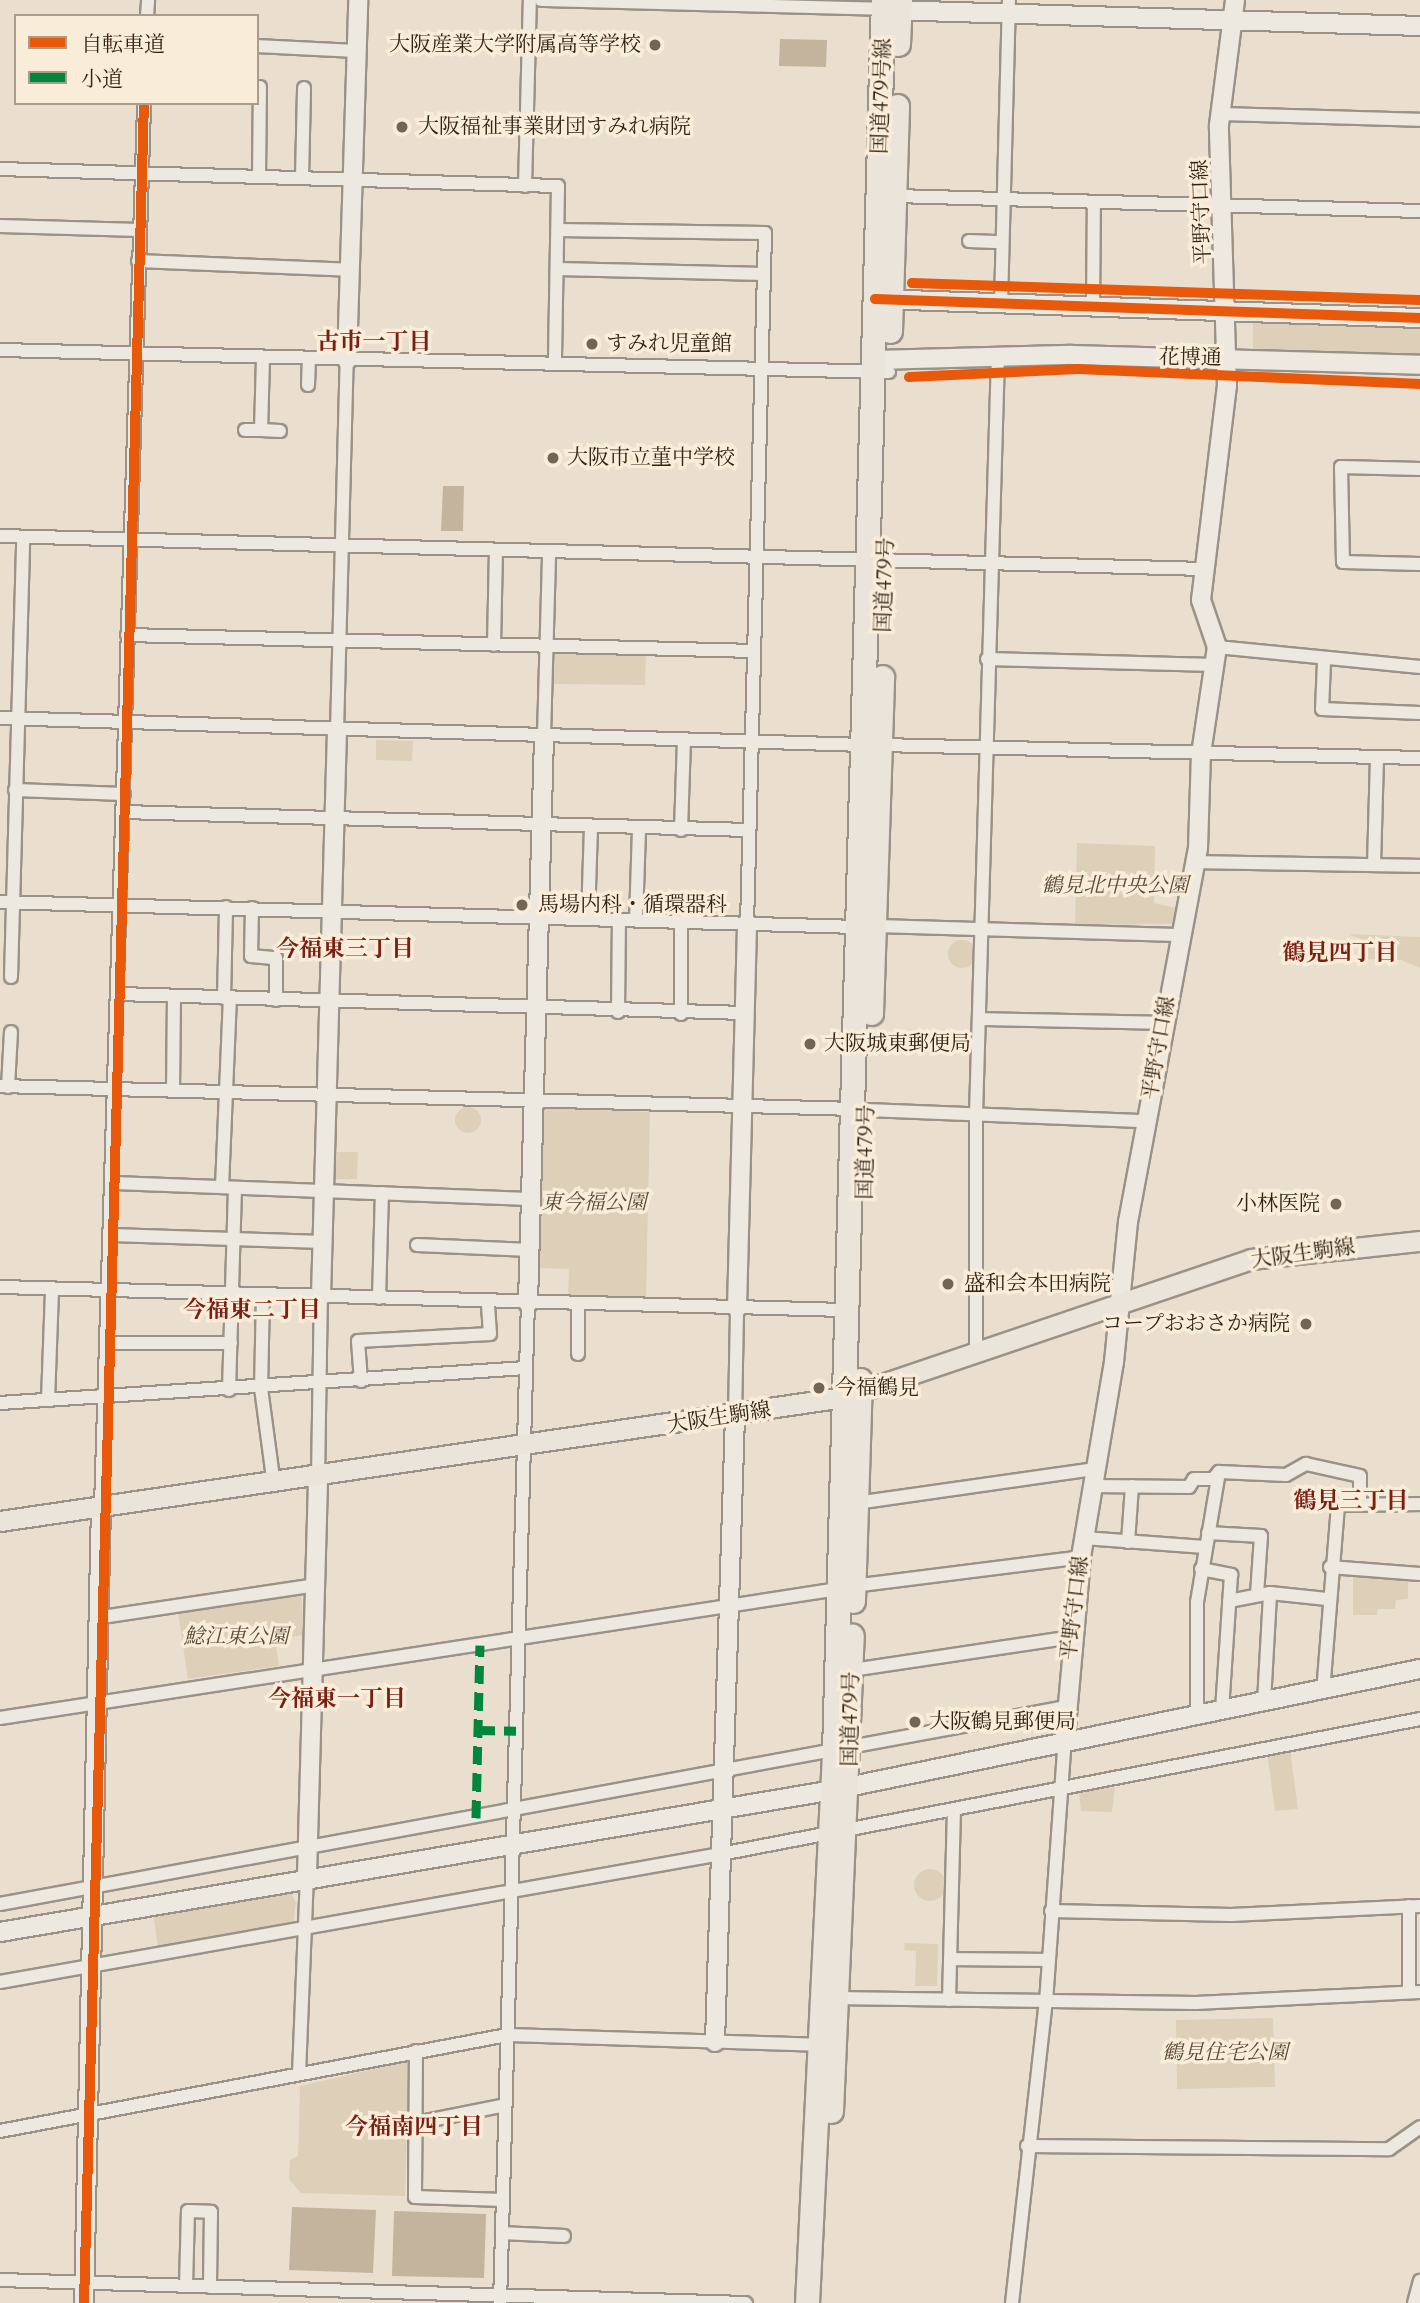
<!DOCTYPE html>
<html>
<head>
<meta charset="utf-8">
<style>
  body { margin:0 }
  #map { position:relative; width:1420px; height:2303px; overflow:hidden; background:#eadfcf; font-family:Cardo,"Noto Serif JP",serif }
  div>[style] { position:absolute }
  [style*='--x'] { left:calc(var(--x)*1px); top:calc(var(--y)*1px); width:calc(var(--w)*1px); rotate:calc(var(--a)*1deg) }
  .green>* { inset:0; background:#decfb8 }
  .round { border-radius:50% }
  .water>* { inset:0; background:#c4b49e }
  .roads { filter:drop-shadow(2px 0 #9a9287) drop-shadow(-2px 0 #9a9287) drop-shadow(0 2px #9a9287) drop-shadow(0 -2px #9a9287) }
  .street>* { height:12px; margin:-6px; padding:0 6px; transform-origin:6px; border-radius:6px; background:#ede8e0 }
  .secondary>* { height:18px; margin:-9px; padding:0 9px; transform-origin:9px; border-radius:9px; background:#ede8e0 }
  .primary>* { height:19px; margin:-9.5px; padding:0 9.5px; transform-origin:9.5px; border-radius:9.5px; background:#ebe4db }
  .highway>* { height:23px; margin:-11.5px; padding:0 11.5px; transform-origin:11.5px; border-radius:11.5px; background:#ebe4db }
  .quiet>* { height:9px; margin-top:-4.5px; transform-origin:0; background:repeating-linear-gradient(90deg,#00873e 0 18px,transparent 0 27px) }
  .cycleway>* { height:10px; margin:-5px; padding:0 5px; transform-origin:5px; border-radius:5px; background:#e8590c }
  .dots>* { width:19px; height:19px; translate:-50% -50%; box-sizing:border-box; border:4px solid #f9ecd8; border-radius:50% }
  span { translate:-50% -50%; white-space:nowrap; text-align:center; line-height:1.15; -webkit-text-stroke:7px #f9ecd8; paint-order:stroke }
  .poi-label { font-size:21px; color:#312417 }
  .right { translate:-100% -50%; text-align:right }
  .left { translate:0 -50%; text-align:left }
  .street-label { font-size:21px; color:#312417 }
  .park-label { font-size:21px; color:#5a4c3b; font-style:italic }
  .neighbourhood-label { font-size:23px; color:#7a1f14; font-weight:700 }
  .legend { position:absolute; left:14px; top:14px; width:245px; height:91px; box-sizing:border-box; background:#f9ecd8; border:2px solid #a99c8b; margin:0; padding:9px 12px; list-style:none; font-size:21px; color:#312417 }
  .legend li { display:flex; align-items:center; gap:14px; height:35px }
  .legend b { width:35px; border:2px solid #a99c8b }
</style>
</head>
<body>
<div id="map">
  <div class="green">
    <div style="clip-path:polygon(1253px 317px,1420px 326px,1420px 358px,1253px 349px)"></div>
    <div style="clip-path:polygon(554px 653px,646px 654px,645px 685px,553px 684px)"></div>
    <div style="clip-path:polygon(376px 740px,413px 741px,412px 761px,376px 760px)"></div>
    <div style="clip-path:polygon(1077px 843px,1155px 846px,1154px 903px,1176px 908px,1172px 924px,1075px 925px)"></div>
    <div style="clip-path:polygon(1348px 934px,1420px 937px,1420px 968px,1401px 960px,1364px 959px,1364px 940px)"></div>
    <div class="round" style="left:948px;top:940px;width:28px;height:28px"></div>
    <div class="round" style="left:455px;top:1107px;width:26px;height:26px"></div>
    <div style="clip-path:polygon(542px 1108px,650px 1112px,646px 1298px,568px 1295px,569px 1269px,537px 1268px)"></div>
    <div style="clip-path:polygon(331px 1152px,358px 1152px,357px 1179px,330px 1179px)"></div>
    <div style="clip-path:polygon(1353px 1575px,1408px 1578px,1408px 1599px,1396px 1600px,1395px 1609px,1378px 1609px,1377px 1615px,1353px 1615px)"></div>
    <div style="clip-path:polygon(301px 1591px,304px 1635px,275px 1639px,279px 1666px,188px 1679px,178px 1612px)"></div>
    <div style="clip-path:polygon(1290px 1749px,1298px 1809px,1275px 1811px,1267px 1753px)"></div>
    <div style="clip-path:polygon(1115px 1787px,1112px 1812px,1081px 1811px,1079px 1793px)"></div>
    <div class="round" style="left:914px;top:1869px;width:32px;height:32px"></div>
    <div style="clip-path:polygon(290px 1891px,296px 1903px,293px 1924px,158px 1947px,153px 1914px)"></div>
    <div style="clip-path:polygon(905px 1943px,938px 1944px,937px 1986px,915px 1986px,916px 1951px,904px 1950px)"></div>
    <div style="clip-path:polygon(1273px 2018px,1275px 2087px,1177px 2089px,1176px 2020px)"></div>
    <div style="clip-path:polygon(409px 2061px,405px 2196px,301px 2193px,289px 2179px,290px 2160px,298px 2156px,300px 2086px)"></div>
  </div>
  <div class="water">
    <div style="clip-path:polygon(780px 39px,827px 40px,826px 67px,779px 66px)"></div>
    <div style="clip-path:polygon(443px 486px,464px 486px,463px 531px,441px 531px)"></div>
    <div style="clip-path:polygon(292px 2207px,376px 2210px,373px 2273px,289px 2270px)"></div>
    <div style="clip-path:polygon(394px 2211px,486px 2214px,484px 2278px,392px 2276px)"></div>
  </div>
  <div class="roads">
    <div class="street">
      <div style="--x:541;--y:0;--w:342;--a:1.5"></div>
      <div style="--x:147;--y:16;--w:16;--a:-86"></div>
      <div style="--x:257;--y:46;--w:98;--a:2.9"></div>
      <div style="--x:1220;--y:114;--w:200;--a:1.7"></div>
      <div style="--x:0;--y:169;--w:558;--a:1.75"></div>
      <div style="--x:558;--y:186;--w:178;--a:91"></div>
      <div style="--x:259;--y:177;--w:90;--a:-89.4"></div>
      <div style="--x:302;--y:178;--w:90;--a:-88.7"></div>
      <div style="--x:525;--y:186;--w:186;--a:-88.5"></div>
      <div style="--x:895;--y:196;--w:525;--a:1.64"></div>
      <div style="--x:0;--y:226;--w:139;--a:1.6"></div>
      <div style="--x:558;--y:230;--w:207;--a:0.8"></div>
      <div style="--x:765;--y:233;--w:690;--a:91.49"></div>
      <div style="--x:969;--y:241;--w:33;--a:2"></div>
      <div style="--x:138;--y:261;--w:211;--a:2.4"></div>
      <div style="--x:558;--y:269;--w:206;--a:1.4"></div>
      <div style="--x:1001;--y:304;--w:304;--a:-88.5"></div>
      <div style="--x:1093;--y:307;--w:105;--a:-89.5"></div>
      <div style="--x:0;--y:350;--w:889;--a:1.42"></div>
      <div style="--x:308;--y:385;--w:26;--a:-88"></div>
      <div style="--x:245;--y:430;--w:16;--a:0"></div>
      <div style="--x:261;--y:430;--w:72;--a:-88.4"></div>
      <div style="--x:261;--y:430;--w:19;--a:3"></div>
      <div style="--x:1420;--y:469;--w:79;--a:-178.5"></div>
      <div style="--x:1341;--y:467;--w:95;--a:88.8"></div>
      <div style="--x:1343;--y:562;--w:77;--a:1.5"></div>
      <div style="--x:0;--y:536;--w:1202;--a:1.57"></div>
      <div style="--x:127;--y:635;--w:626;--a:1.46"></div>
      <div style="--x:494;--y:645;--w:95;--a:-88.8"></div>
      <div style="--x:1217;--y:647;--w:204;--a:5.6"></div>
      <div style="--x:987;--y:659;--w:228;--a:1.5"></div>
      <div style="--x:1324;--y:662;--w:47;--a:92.4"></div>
      <div style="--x:1322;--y:709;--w:98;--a:2.3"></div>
      <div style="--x:0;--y:718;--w:865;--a:1.79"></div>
      <div style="--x:337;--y:731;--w:371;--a:-88.5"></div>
      <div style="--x:544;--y:736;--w:184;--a:-88.4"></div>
      <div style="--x:881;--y:745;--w:539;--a:1.38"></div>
      <div style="--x:15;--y:790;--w:109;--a:2.1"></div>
      <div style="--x:123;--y:812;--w:625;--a:1.65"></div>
      <div style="--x:681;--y:830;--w:90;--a:-88.1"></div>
      <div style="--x:1196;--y:862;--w:224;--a:1"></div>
      <div style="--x:1374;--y:865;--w:108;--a:-88.4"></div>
      <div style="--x:0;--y:902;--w:858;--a:1.67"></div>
      <div style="--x:252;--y:908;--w:48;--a:91.2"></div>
      <div style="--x:251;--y:956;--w:25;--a:5"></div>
      <div style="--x:276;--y:958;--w:42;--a:90"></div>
      <div style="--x:588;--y:918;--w:91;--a:-88.1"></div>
      <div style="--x:636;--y:920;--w:90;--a:-88.1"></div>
      <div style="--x:681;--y:921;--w:93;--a:90"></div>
      <div style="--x:875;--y:926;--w:304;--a:1.7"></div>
      <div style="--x:11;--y:977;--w:440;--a:-88.4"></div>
      <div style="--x:119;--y:994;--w:625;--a:1.74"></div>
      <div style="--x:224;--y:998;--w:91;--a:-88.7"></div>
      <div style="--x:618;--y:1012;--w:92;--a:-89.4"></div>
      <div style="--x:979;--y:1019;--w:184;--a:1.2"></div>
      <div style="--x:0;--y:1086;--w:853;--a:1.54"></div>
      <div style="--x:8;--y:1087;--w:55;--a:-86.9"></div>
      <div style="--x:173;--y:1091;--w:94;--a:-89.4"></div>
      <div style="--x:867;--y:1110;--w:279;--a:2.3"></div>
      <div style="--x:114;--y:1183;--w:416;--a:2.2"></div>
      <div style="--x:222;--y:1187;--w:189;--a:-87.6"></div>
      <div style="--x:112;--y:1235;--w:211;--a:1.9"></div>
      <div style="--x:417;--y:1245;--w:113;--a:2.5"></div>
      <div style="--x:0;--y:1287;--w:847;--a:1.56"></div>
      <div style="--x:263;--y:1294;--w:94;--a:91.2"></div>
      <div style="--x:261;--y:1388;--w:98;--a:82.4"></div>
      <div style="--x:379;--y:1298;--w:105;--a:-88.4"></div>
      <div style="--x:578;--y:1304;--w:50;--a:90"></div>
      <div style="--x:109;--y:1343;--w:122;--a:0"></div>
      <div style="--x:976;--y:1352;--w:237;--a:-90"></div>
      <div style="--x:976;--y:1115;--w:757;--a:-88.34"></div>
      <div style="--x:361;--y:1381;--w:40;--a:-94.3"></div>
      <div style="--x:358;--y:1341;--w:132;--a:-3"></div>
      <div style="--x:490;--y:1334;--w:32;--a:-94"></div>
      <div style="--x:229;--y:1390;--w:201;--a:-88.3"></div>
      <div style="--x:48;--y:1400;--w:111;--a:-87.9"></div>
      <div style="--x:0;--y:1403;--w:527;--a:-3.81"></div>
      <div style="--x:735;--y:1416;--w:108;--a:-88.9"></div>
      <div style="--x:318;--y:1479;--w:183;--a:-89.1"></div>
      <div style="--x:1092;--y:1486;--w:97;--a:0.6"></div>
      <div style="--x:1189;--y:1487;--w:9;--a:-58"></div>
      <div style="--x:1194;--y:1479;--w:19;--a:0"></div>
      <div style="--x:1213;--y:1479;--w:9;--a:-49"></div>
      <div style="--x:1219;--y:1472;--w:67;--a:2.6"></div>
      <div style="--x:1286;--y:1475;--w:23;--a:-29"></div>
      <div style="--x:1306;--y:1464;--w:55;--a:12.5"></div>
      <div style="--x:1360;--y:1476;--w:29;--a:90"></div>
      <div style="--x:856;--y:1503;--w:240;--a:-8.1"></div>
      <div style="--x:101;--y:1506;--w:1404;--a:-88.24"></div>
      <div style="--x:1208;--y:1533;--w:53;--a:3.2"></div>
      <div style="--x:1261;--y:1536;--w:59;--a:93.9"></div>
      <div style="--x:1084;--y:1538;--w:121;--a:4.3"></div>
      <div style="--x:1128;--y:1542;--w:56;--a:-85.9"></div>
      <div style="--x:1330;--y:1567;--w:90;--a:4.4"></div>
      <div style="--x:1201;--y:1569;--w:31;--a:11"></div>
      <div style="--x:1231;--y:1575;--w:135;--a:93.8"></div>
      <div style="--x:853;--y:1586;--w:230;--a:-7.2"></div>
      <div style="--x:1229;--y:1601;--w:42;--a:-11"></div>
      <div style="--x:1270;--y:1593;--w:57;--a:6"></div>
      <div style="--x:102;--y:1617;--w:215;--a:-8.5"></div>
      <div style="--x:852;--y:1670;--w:222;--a:-8.5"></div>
      <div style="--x:1323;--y:1692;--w:188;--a:-85.4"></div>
      <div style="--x:1338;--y:1505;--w:82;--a:-0.7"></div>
      <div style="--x:1264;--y:1702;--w:109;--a:-86.8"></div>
      <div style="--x:1197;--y:1715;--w:113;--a:-90"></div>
      <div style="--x:1197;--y:1602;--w:132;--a:-80.4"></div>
      <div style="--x:0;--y:1718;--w:848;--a:-8.75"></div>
      <div style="--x:0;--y:1904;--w:1084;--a:-10.47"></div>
      <div style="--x:1051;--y:1911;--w:180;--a:1.3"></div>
      <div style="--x:1231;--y:1915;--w:189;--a:-2.7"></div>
      <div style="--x:950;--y:1959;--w:98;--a:0.6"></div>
      <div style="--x:0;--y:1982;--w:732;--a:-10.07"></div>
      <div style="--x:721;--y:1854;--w:712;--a:-10.93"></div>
      <div style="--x:1409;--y:1992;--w:86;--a:-90"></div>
      <div style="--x:832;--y:1998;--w:364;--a:0.8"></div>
      <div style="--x:1196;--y:2003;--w:224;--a:-2.8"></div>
      <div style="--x:949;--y:2000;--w:189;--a:-88.5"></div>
      <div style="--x:416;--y:2051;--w:146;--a:90.4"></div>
      <div style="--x:415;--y:2197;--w:88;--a:2"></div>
      <div style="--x:299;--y:2074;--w:199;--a:-87.7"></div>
      <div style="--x:416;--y:2123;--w:91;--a:-11.4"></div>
      <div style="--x:0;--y:2131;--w:516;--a:-10.72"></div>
      <div style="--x:507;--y:2035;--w:312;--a:1.8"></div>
      <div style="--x:1027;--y:2146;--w:362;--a:0.5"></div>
      <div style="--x:1389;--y:2149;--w:38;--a:-35"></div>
      <div style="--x:502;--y:2233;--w:62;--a:2.8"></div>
      <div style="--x:0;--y:2280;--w:746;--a:1.77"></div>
      <div style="--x:186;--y:2286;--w:75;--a:-88.5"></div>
      <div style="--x:188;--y:2211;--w:23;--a:2"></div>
      <div style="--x:211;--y:2212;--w:75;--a:90.8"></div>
      <div style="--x:500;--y:2303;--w:1000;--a:-88.4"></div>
      <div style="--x:1012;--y:2303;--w:303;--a:-83.6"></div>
      <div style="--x:1046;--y:2002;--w:265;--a:-85.9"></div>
      <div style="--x:1414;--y:2303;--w:23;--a:-75"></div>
    </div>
    <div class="secondary">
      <div style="--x:888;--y:10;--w:532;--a:1.72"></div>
      <div style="--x:878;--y:299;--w:542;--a:2.01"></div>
      <div style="--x:347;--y:360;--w:360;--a:-88.2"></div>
      <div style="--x:876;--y:360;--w:196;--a:-1.5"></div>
      <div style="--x:1072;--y:355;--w:348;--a:1.6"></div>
      <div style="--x:321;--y:1296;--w:565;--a:-88.38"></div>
      <div style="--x:528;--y:1303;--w:567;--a:-88.38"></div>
      <div style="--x:737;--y:1308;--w:385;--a:-88.5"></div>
      <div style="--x:1065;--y:1738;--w:182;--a:-84.9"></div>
      <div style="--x:1081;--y:1557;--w:198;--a:-80.4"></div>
      <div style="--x:1114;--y:1362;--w:141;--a:-84.3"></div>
      <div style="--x:1128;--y:1222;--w:380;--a:-79.4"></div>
      <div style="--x:1198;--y:848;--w:94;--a:-88.2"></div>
      <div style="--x:1201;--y:754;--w:108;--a:-81.5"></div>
      <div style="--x:1217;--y:647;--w:50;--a:-108.8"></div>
      <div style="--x:1201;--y:600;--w:216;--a:-83.1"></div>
      <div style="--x:1227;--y:386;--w:261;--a:-91.8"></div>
      <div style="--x:1219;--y:125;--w:126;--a:-82.7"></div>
      <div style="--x:307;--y:1875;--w:396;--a:-88.4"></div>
      <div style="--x:0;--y:1932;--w:845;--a:-9.67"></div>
      <div style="--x:833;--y:1790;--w:599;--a:-11.65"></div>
      <div style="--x:715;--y:2042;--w:626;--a:-88.17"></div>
      <div style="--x:84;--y:2303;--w:797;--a:-88.78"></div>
    </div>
    <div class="primary">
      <div style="--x:0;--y:1521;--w:853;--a:-8.36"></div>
      <div style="--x:844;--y:1397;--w:430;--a:-18.7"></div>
      <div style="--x:1251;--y:1259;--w:170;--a:-6.1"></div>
    </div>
    <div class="highway">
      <div style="--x:898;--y:44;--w:44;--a:-87.4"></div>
      <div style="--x:890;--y:331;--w:225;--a:-88.2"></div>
      <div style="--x:871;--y:1013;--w:336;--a:-88.1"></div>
      <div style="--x:853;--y:1601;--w:221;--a:-88.2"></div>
      <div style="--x:831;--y:2111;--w:476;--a:-87.5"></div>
      <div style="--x:807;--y:2303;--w:552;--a:-87.19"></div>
      <div style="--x:834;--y:1752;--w:1753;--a:-88.4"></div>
    </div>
  </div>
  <div class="quiet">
    <div style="--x:477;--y:1730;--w:39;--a:1"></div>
    <div style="--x:476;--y:1818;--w:173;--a:-88.7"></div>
  </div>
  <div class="cycleway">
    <div style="--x:912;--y:283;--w:508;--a:1.92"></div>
    <div style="--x:875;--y:299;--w:545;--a:2"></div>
    <div style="--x:909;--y:377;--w:169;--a:-2.7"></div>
    <div style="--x:1078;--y:369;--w:342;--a:2.5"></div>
    <div style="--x:84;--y:2303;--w:2201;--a:-88.44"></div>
  </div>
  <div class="dots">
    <div style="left:655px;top:45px;background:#726557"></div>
    <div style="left:402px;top:127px;background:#726557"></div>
    <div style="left:592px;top:344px;background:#726557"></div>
    <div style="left:553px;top:458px;background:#726557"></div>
    <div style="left:522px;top:905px;background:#726557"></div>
    <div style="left:810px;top:1044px;background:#726557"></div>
    <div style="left:1336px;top:1204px;background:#726557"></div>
    <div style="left:948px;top:1284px;background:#726557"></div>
    <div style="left:1306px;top:1324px;background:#726557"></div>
    <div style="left:819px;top:1388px;background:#726557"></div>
    <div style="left:915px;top:1722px;background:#726557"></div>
  </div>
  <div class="poi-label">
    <span class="right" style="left:641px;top:45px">大阪産業大学附属高等学校</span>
    <span class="left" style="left:418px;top:127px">大阪福祉事業財団すみれ病院</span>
    <span class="left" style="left:606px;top:344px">すみれ児童館</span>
    <span class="left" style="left:567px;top:458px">大阪市立菫中学校</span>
    <span class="left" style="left:538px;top:905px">馬場内科・循環器科</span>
    <span class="left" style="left:824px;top:1044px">大阪城東郵便局</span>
    <span class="right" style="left:1320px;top:1204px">小林医院</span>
    <span class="left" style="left:964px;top:1284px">盛和会本田病院</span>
    <span class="right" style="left:1290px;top:1324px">コープおおさか病院</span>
    <span class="left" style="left:835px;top:1388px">今福鶴見</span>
    <span class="left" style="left:929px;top:1722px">大阪鶴見郵便局</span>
  </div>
  <div class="street-label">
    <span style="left:882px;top:96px;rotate:-88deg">国道479号線</span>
    <span style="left:1202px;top:212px;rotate:-92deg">平野守口線</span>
    <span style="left:1190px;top:358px;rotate:1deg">花博通</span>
    <span style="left:885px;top:585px;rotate:-88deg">国道479号</span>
    <span style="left:1159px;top:1048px;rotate:-80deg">平野守口線</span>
    <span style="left:866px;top:1152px;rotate:-89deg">国道479号</span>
    <span style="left:1303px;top:1254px;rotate:-8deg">大阪生駒線</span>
    <span style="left:719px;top:1418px;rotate:-9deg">大阪生駒線</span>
    <span style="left:1075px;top:1608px;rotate:-83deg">平野守口線</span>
    <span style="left:851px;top:1719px;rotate:-89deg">国道479号</span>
  </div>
  <div class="park-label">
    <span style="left:1115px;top:886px">鶴見北中央公園</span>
    <span style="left:594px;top:1203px">東今福公園</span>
    <span style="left:236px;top:1637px">鯰江東公園</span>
    <span style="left:1225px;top:2053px">鶴見住宅公園</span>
  </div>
  <div class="neighbourhood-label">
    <span style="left:374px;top:342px">古市一丁目</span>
    <span style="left:345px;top:949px">今福東三丁目</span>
    <span style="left:1340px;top:953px">鶴見四丁目</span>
    <span style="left:252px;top:1310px">今福東二丁目</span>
    <span style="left:1351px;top:1501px">鶴見三丁目</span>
    <span style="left:337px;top:1699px">今福東一丁目</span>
    <span style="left:414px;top:2127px">今福南四丁目</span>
  </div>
  <ul class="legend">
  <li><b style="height:9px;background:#e8590c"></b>自転車道</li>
  <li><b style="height:9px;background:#00873e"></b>小道</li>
  </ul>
</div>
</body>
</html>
